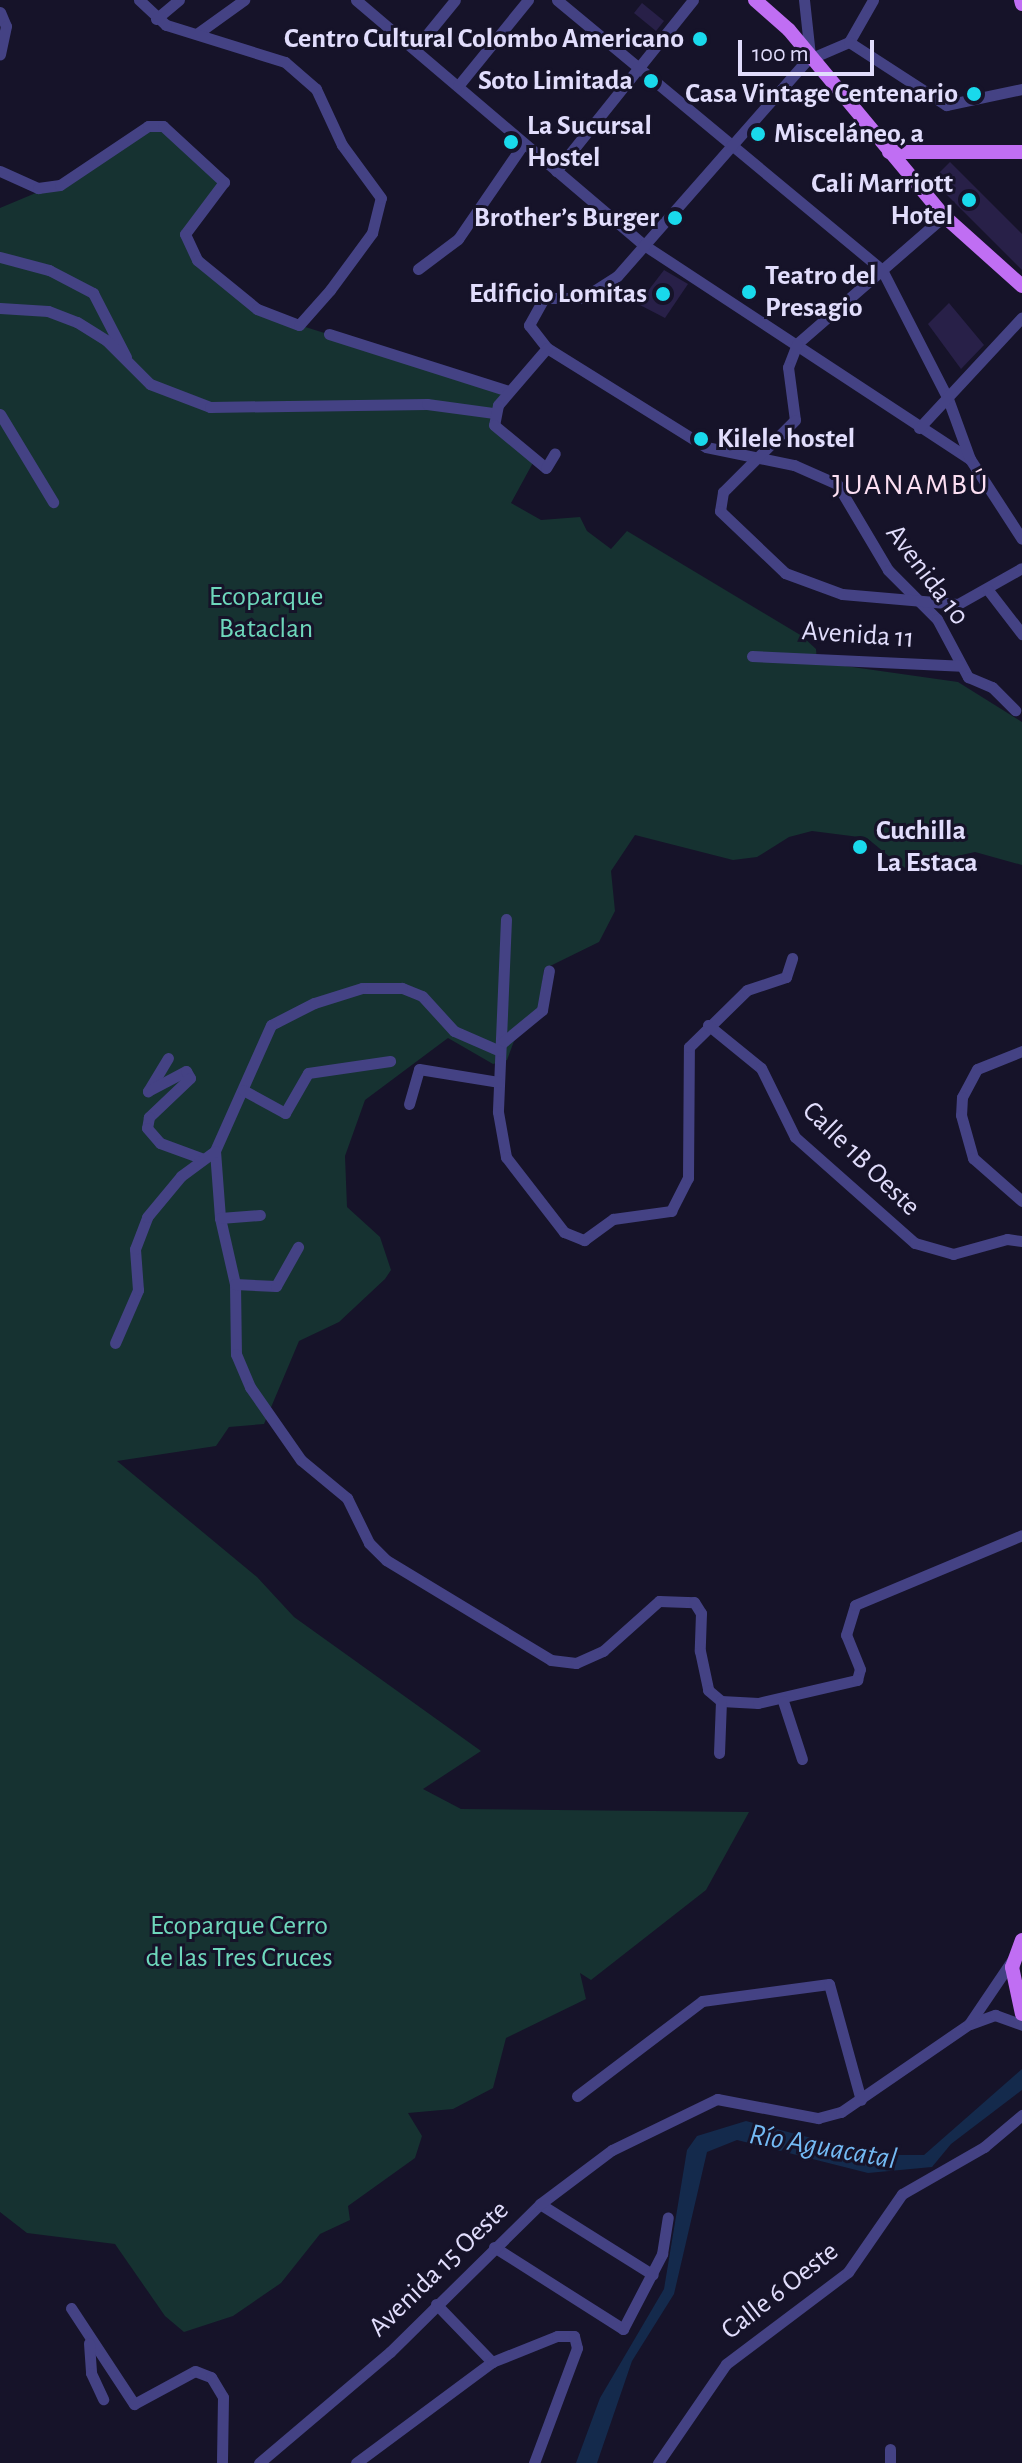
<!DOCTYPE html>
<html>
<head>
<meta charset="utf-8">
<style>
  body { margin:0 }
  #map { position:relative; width:1022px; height:2463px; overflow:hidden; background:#161329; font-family:"Alegreya Sans",sans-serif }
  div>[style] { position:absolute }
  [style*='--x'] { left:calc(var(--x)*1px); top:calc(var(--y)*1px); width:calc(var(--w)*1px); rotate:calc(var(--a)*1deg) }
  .green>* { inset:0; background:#163231 }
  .water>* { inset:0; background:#142a4c }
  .building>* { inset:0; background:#282048 }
  .minor>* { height:11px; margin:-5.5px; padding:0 5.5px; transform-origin:5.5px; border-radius:5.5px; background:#444284 }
  .major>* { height:14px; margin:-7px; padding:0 7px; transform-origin:7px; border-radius:7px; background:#c06ef3 }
  .dots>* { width:22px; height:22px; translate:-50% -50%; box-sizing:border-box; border:4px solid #161329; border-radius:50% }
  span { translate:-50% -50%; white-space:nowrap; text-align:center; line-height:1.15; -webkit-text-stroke:6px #161329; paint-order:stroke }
  .poi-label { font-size:28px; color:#e1ddfc; font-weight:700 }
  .right { translate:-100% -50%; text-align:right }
  .left { translate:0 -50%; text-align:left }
  .street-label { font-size:28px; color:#e1ddfc }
  .park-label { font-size:28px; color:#6ed8bc }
  .neighbourhood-label { font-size:30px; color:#fcdff2; letter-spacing:2px }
  .water-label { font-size:30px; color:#74baf4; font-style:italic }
  .scale { position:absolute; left:738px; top:40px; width:136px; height:36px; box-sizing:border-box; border:4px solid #e1ddfc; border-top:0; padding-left:10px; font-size:24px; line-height:28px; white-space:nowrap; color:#e1ddfc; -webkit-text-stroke:6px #161329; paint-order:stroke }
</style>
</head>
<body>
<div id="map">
  <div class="green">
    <div style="clip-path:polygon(155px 125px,223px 177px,185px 240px,244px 298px,299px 325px,509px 391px,494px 425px,535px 459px,511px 503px,541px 520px,580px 517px,587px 531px,611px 549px,627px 531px,802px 636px,816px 649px,817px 662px,958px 682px,1022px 722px,1022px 865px,975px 852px,903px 868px,867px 838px,812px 831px,789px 837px,757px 857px,733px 860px,635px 835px,611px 871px,615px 911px,599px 942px,544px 969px,538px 1017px,517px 1033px,507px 1060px,493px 1064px,448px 1038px,365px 1100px,345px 1156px,347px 1207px,380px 1237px,391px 1270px,385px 1279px,339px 1322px,299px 1341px,264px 1424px,229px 1427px,216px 1446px,117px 1461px,257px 1577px,294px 1617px,481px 1751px,423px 1789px,461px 1809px,749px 1812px,706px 1890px,591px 1980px,580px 1973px,586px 1999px,506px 2038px,493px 2088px,453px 2109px,408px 2113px,422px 2136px,415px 2158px,348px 2206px,350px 2220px,320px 2234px,281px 2283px,233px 2316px,184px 2332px,165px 2316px,115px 2244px,27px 2233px,0 2212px,0 208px,50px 187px)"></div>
  </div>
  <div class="water">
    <div style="clip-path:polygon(1022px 2069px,1022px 2090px,951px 2144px,932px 2167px,868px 2173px,737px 2140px,707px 2152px,674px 2294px,632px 2361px,597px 2463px,576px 2463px,600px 2398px,664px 2289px,687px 2150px,697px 2136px,746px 2121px,877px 2155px,924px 2155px)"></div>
  </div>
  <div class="building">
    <div style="clip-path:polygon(642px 3px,664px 21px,656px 31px,634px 13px)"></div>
    <div style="clip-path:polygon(950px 162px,1022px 234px,1022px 270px,932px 180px)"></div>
    <div style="clip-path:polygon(664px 270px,688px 284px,665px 318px,638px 304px)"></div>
    <div style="clip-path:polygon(949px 303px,984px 345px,961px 369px,928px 324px)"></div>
  </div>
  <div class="minor">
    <div style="--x:356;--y:0;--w:378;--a:40.4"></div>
    <div style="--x:644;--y:245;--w:390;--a:33.3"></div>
    <div style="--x:970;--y:459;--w:95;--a:57"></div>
    <div style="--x:557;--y:0;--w:423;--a:39.7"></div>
    <div style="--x:882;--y:270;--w:145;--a:62.9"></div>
    <div style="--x:948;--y:399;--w:64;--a:69.9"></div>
    <div style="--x:804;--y:0;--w:55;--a:83.8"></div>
    <div style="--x:873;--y:0;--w:48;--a:119.7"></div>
    <div style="--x:849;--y:42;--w:46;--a:156.8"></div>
    <div style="--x:807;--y:60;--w:288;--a:131.3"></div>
    <div style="--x:617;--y:276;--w:40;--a:147.1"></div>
    <div style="--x:583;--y:298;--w:39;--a:180"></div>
    <div style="--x:544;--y:298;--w:31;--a:119"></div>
    <div style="--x:529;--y:325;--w:29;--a:52"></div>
    <div style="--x:547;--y:348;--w:187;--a:31.9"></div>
    <div style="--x:706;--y:447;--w:90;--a:11.6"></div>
    <div style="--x:794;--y:465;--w:47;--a:23.8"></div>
    <div style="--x:837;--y:484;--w:100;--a:59.3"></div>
    <div style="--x:888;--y:570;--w:69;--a:45"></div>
    <div style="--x:937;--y:619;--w:66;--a:61.9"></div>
    <div style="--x:968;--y:677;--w:26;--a:23"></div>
    <div style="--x:992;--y:687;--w:33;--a:45"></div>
    <div style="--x:0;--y:12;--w:15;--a:67"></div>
    <div style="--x:6;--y:26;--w:29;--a:102"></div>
    <div style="--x:156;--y:19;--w:30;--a:-40"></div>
    <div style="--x:198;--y:33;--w:57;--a:-35.7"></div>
    <div style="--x:849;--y:42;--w:116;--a:33"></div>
    <div style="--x:946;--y:105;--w:78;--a:-11.9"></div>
    <div style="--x:415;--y:49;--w:63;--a:-50.8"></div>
    <div style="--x:458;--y:86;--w:111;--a:-50.9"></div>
    <div style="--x:0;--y:171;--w:42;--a:24.1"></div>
    <div style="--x:38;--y:188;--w:22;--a:-8"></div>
    <div style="--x:60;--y:185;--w:106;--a:-33.8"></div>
    <div style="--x:148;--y:126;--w:15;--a:0"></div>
    <div style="--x:163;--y:126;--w:83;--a:42.6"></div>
    <div style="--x:224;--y:182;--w:65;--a:126.9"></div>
    <div style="--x:185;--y:234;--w:29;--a:65"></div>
    <div style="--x:197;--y:260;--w:77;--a:39.2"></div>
    <div style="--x:257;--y:309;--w:45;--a:20.9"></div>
    <div style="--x:299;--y:325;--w:47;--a:-48.5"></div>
    <div style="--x:330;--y:290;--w:71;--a:-53.6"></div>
    <div style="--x:372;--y:233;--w:36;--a:-76"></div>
    <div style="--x:381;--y:198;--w:66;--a:-126.3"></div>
    <div style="--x:342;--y:145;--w:62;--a:-114.9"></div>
    <div style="--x:316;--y:89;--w:41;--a:-138.9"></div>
    <div style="--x:285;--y:62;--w:125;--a:-162.7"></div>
    <div style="--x:166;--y:25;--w:37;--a:-137"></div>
    <div style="--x:556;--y:171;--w:219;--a:-51.3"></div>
    <div style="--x:944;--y:216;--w:195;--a:139"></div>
    <div style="--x:797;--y:344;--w:25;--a:111"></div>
    <div style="--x:788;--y:367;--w:53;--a:82.5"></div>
    <div style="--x:795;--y:420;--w:102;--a:135"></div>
    <div style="--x:723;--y:492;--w:19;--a:99"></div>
    <div style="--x:720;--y:511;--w:90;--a:43.6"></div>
    <div style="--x:785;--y:573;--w:61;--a:20.2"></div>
    <div style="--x:842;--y:594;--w:116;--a:4.9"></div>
    <div style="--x:958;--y:604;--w:73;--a:-29.4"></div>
    <div style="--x:0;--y:257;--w:51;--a:14.9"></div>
    <div style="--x:49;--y:270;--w:50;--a:27.6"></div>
    <div style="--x:93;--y:293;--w:72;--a:62.7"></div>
    <div style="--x:418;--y:269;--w:50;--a:-36.9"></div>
    <div style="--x:458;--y:239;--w:116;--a:-55.5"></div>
    <div style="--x:0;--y:308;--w:48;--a:3.6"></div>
    <div style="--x:48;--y:311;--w:31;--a:21"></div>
    <div style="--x:77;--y:322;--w:34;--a:32"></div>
    <div style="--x:106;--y:340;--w:62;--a:45"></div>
    <div style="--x:150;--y:384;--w:64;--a:21"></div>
    <div style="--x:210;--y:407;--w:217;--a:-0.8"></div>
    <div style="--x:427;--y:404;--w:68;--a:7.7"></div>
    <div style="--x:329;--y:334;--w:189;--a:17.6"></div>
    <div style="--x:547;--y:348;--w:75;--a:130.7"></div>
    <div style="--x:498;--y:405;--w:20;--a:101"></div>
    <div style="--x:494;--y:425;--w:67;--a:39.6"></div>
    <div style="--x:546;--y:468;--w:17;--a:-59"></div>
    <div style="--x:0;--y:414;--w:103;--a:58.9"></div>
    <div style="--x:919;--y:428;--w:151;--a:-47.1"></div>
    <div style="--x:988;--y:590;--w:56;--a:52.3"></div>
    <div style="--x:752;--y:656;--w:209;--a:2.7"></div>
    <div style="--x:506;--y:919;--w:193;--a:92.4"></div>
    <div style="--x:498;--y:1112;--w:46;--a:79.9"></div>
    <div style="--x:506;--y:1157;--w:95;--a:52.3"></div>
    <div style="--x:564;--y:1232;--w:22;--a:22"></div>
    <div style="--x:584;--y:1240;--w:36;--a:-36"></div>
    <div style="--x:613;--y:1219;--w:59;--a:-7.9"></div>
    <div style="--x:671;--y:1211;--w:37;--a:-63"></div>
    <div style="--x:688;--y:1178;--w:131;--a:-89.6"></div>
    <div style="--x:689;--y:1047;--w:81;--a:-44.5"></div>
    <div style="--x:747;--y:990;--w:41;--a:-18.4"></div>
    <div style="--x:786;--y:977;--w:20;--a:-72"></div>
    <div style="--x:708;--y:1025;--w:68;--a:39.1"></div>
    <div style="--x:761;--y:1068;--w:77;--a:63.8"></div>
    <div style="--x:795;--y:1137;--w:160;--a:41.5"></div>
    <div style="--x:915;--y:1243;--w:40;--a:16"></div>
    <div style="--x:953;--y:1254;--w:56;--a:-15.5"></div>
    <div style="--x:1007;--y:1239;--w:15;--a:8"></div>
    <div style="--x:502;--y:1043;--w:52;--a:-39.5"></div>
    <div style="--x:542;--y:1010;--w:40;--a:-80"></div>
    <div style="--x:500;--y:1051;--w:50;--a:-156.5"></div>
    <div style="--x:454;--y:1031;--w:47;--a:-132.4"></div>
    <div style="--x:422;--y:996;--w:22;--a:-158"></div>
    <div style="--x:402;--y:988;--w:40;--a:180"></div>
    <div style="--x:362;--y:988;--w:50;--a:162.6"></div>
    <div style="--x:314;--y:1003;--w:48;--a:152.9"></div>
    <div style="--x:271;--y:1025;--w:138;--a:114"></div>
    <div style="--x:215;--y:1151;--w:67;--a:85.7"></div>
    <div style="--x:220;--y:1218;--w:68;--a:77.2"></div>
    <div style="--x:235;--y:1284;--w:70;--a:89.2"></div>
    <div style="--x:236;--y:1354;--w:36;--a:67"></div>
    <div style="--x:250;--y:1387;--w:89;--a:55.1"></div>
    <div style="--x:301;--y:1460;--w:60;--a:39.6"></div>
    <div style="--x:347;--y:1498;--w:50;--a:63.9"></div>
    <div style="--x:369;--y:1543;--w:24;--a:45"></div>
    <div style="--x:386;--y:1560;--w:193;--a:31.2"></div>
    <div style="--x:551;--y:1660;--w:25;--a:7"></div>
    <div style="--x:576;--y:1663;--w:30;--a:-24"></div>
    <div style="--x:603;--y:1651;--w:75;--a:-41.8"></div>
    <div style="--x:659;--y:1601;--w:35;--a:2"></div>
    <div style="--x:694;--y:1602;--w:13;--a:58"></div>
    <div style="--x:701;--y:1613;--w:38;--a:92"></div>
    <div style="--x:700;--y:1651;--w:40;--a:78"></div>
    <div style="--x:708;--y:1690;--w:17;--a:40"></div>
    <div style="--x:721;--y:1701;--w:37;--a:3"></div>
    <div style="--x:758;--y:1703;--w:102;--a:-13.1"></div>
    <div style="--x:857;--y:1680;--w:11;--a:-75"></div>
    <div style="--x:860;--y:1669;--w:37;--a:-112"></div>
    <div style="--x:846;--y:1635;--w:31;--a:-73"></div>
    <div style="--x:855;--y:1605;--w:181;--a:-22.7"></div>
    <div style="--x:1022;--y:1051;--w:48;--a:158.2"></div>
    <div style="--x:977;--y:1069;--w:32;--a:118"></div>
    <div style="--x:962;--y:1097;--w:18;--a:93"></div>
    <div style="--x:961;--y:1115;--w:45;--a:74.4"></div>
    <div style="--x:973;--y:1158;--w:65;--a:41.3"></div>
    <div style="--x:168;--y:1058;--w:39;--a:121"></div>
    <div style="--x:148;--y:1091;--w:43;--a:-27.8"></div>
    <div style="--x:186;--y:1071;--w:8;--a:60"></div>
    <div style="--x:190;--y:1078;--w:57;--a:136.4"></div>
    <div style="--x:149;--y:1117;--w:11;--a:100"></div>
    <div style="--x:147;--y:1128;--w:20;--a:49"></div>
    <div style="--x:160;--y:1143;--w:44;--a:20.1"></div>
    <div style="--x:243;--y:1090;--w:48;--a:28.7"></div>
    <div style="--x:285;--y:1113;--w:46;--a:-60.1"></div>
    <div style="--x:308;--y:1073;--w:83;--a:-8.3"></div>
    <div style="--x:409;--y:1104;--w:36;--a:-74"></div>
    <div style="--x:419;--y:1069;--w:80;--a:9.3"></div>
    <div style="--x:220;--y:1218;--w:40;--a:-4.3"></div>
    <div style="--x:235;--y:1284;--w:41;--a:2.8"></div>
    <div style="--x:276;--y:1286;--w:45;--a:-60.6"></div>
    <div style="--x:115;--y:1343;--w:58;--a:-66.5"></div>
    <div style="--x:138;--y:1290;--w:41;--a:-94.2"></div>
    <div style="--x:135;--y:1249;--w:34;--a:-69"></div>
    <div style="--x:147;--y:1217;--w:53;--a:-50.3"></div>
    <div style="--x:181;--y:1176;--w:42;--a:-36.3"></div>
    <div style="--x:783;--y:1701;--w:61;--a:71.9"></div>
    <div style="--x:719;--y:1753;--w:52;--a:-87.8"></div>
    <div style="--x:970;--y:2024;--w:27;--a:-20"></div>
    <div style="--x:995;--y:2015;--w:29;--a:20"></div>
    <div style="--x:577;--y:2096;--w:157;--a:-37.2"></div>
    <div style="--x:702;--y:2001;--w:128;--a:-7.6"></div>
    <div style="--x:829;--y:1984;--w:120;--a:74.6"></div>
    <div style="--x:540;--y:2204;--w:133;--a:32.1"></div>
    <div style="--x:494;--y:2247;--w:153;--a:32.4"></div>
    <div style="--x:623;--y:2329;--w:85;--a:-62.5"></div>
    <div style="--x:662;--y:2254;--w:37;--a:-81"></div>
    <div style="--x:436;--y:2304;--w:81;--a:46"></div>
    <div style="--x:71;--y:2308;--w:115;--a:56.7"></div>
    <div style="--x:134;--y:2404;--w:69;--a:-28.4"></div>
    <div style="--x:195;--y:2371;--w:17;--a:21"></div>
    <div style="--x:211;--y:2377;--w:23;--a:59"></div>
    <div style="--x:223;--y:2397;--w:66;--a:90.9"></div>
    <div style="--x:89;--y:2343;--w:30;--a:86"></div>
    <div style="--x:91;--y:2373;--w:29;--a:65"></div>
    <div style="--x:890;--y:2449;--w:14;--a:90"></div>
    <div style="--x:259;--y:2463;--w:172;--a:-40.3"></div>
    <div style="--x:390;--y:2352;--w:211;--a:-44.6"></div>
    <div style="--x:540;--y:2204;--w:90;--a:-36.9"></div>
    <div style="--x:612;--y:2150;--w:117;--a:-25.9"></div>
    <div style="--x:717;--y:2099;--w:103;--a:10.7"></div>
    <div style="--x:818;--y:2118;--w:24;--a:-15"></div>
    <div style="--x:841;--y:2112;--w:155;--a:-34.5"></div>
    <div style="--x:969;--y:2024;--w:78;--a:-55.9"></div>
    <div style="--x:356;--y:2463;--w:169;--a:-36.6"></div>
    <div style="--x:492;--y:2362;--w:70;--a:-21.8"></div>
    <div style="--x:557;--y:2336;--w:17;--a:0"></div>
    <div style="--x:574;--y:2336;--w:12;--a:76"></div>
    <div style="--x:577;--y:2348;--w:123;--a:110.5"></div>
    <div style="--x:658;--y:2463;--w:120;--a:-55.5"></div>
    <div style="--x:726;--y:2364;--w:153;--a:-37"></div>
    <div style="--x:848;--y:2272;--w:95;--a:-55.3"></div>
    <div style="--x:902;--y:2194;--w:95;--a:-29.8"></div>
    <div style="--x:984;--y:2147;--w:50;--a:-40.1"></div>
  </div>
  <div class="major">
    <div style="--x:755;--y:0;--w:45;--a:41.4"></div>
    <div style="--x:789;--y:30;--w:242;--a:50.2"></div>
    <div style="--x:944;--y:216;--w:105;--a:41.9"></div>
    <div style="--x:1021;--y:0;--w:4;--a:76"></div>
    <div style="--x:889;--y:152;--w:133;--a:0"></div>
    <div style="--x:1022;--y:1940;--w:29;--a:110"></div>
    <div style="--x:1012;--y:1967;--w:48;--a:78"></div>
  </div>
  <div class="dots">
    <div style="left:700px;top:39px;background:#19d9ec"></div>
    <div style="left:651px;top:81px;background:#19d9ec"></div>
    <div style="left:974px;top:94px;background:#19d9ec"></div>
    <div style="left:758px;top:134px;background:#19d9ec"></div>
    <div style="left:511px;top:142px;background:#19d9ec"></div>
    <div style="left:969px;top:200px;background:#19d9ec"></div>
    <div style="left:675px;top:218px;background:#19d9ec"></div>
    <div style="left:749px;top:292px;background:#19d9ec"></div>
    <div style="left:663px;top:294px;background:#19d9ec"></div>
    <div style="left:701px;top:439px;background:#19d9ec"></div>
    <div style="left:860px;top:847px;background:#19d9ec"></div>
  </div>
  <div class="poi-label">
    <span class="right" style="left:684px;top:39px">Centro Cultural Colombo Americano</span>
    <span class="right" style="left:633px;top:81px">Soto Limitada</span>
    <span class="right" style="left:958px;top:94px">Casa Vintage Centenario</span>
    <span class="left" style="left:527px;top:142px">La Sucursal<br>Hostel</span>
    <span class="left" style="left:774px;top:134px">Misceláneo, a</span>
    <span class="right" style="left:953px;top:200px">Cali Marriott<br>Hotel</span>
    <span class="right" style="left:659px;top:218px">Brother’s Burger</span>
    <span class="left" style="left:765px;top:292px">Teatro del<br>Presagio</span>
    <span class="right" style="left:647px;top:294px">Edificio Lomitas</span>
    <span class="left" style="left:717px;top:439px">Kilele hostel</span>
    <span class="left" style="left:876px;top:847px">Cuchilla<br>La Estaca</span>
  </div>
  <div class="street-label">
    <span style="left:927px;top:575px;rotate:53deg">Avenida 10</span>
    <span style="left:858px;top:635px;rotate:4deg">Avenida 11</span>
    <span style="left:861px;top:1159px;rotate:44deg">Calle 1B Oeste</span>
    <span style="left:439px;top:2269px;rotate:-44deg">Avenida 15 Oeste</span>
    <span style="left:780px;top:2291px;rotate:-38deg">Calle 6 Oeste</span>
  </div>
  <div class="park-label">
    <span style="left:266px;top:613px">Ecoparque<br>Bataclan</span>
    <span style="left:239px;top:1942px">Ecoparque Cerro<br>de las Tres Cruces</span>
  </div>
  <div class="neighbourhood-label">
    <span style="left:911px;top:485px">JUANAMBÚ</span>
  </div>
  <div class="water-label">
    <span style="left:823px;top:2147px;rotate:10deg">Río Aguacatal</span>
  </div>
  <div class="scale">100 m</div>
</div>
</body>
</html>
